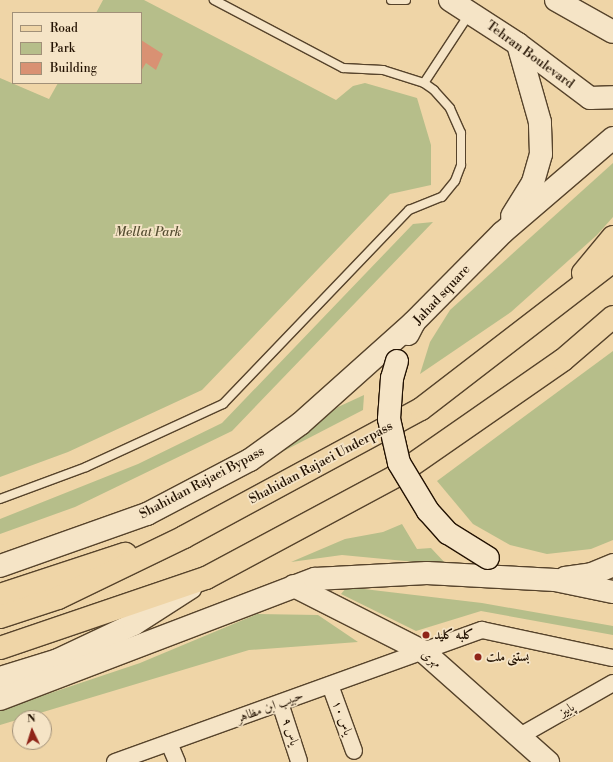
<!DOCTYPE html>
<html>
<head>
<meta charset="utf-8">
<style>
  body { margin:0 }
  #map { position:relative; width:613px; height:762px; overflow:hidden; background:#efd5a7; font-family:"Libre Bodoni",Amiri,serif }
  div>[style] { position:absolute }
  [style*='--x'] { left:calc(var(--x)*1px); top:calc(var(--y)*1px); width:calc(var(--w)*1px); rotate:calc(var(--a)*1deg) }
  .green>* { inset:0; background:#b6be8a }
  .building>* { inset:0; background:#d99173 }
  .roads { filter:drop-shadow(1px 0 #56432b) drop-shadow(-1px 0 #56432b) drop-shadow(0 1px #56432b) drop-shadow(0 -1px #56432b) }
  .lane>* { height:8px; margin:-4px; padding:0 4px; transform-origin:4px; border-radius:4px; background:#f5e4c6 }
  .street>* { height:16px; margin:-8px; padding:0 8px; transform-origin:8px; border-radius:8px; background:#f5e4c6 }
  .secondary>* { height:22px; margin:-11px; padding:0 11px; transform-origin:11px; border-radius:11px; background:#f5e4c6 }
  .primary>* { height:22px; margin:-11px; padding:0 11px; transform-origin:11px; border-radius:11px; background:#efd5a7 }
  .bridges { filter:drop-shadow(1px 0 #231202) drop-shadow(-1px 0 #231202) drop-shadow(0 1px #231202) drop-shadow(0 -1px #231202) }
  .secondary-bridge>* { height:22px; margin:-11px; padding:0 11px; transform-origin:11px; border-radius:11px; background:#f5e4c6 }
  .dots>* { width:11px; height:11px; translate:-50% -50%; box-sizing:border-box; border:2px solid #f5e4c6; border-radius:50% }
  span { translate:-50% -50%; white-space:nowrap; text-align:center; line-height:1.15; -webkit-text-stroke:3.5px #f5e4c6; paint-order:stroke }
  .street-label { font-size:13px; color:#231202 }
  .park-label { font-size:13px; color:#564e32; font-style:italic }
  .poi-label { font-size:13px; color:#231202; font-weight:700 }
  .left { translate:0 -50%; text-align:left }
  .legend { position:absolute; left:12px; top:12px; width:130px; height:72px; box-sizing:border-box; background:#f5e4c6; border:1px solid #a19078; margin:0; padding:5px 7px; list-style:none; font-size:12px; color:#231202 }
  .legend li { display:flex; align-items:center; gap:8px; height:20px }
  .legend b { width:20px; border:1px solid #a19078 }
  .north { position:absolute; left:12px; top:710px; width:40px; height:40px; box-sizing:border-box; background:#f5e4c6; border:1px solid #a19078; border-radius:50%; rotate:356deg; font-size:11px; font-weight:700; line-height:16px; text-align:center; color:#231202 }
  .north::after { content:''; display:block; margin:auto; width:14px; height:18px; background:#8f2418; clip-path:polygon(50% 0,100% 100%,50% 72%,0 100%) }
</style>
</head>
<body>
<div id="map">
  <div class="green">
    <div style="clip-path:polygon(103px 0,144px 0,336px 100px,353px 86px,365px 83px,417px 98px,431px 145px,431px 185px,390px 194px,202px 390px,68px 452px,0 477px,0 78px,49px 99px,58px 83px,141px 83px,141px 13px,96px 13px)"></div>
    <div style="clip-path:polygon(613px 163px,613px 217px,597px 235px,511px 312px,420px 374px,430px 342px,450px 310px)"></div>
    <div style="clip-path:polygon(433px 222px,232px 431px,75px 507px,0 534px,0 519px,138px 464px,222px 423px,413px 224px)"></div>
    <div style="clip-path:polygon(613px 351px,613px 540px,591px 549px,547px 554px,510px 545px,473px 524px,437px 481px)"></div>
    <div style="clip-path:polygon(364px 395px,363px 410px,276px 455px,338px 407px)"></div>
    <div style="clip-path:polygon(402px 524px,417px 549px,431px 548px,447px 565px,342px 555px,291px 562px,345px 539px,383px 532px)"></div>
    <div style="clip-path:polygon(347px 587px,482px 603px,613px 626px,613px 635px,481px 611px,416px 631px,341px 594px)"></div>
    <div style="clip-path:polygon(257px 614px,318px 615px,358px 642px,249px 650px,0 725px,0 710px,140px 663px)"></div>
  </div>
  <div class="building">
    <div style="clip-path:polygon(141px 40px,163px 54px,156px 70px,146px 63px,141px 71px)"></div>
  </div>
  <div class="roads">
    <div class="lane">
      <div style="--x:391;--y:0;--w:15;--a:0"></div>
      <div style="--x:424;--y:83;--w:84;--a:-56.7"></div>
      <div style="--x:0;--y:499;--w:92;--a:-20.4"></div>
      <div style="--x:86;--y:467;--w:151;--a:-24.7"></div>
      <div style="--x:223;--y:404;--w:269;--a:-46.2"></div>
      <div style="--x:409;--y:210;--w:35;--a:-22"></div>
      <div style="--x:442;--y:197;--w:21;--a:-51"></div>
      <div style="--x:455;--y:181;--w:17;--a:-69"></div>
      <div style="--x:461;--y:165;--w:32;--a:-90"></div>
      <div style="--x:461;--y:133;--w:27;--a:-114"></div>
      <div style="--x:450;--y:108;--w:24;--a:-132"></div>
      <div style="--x:434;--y:90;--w:12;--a:-145"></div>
      <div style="--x:424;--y:83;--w:43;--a:-162.4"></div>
      <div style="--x:383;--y:70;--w:40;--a:-177.1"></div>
      <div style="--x:343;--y:68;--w:146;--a:-152.2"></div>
    </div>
    <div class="street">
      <div style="--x:330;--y:685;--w:70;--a:70"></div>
      <div style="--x:280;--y:703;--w:61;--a:71.9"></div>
      <div style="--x:520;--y:736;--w:107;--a:-29.7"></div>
      <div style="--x:169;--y:743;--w:21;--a:67"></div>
      <div style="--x:115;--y:762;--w:390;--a:-19.8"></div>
      <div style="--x:482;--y:630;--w:134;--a:12.1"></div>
    </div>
    <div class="secondary">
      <div style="--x:450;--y:0;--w:81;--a:32.9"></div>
      <div style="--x:518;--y:44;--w:90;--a:36.9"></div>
      <div style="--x:590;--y:98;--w:23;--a:-2"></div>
      <div style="--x:556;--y:0;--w:65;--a:29.3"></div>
      <div style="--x:512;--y:216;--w:40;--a:-58"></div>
      <div style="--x:533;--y:182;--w:29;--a:-74"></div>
      <div style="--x:541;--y:154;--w:32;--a:-92"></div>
      <div style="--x:540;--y:122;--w:81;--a:-105.8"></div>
      <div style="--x:408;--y:334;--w:13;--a:-63"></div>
      <div style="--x:414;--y:322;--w:125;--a:-45.3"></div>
      <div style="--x:502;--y:233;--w:146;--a:-40.6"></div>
      <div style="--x:0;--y:566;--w:156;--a:-19.5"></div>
      <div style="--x:147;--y:514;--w:116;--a:-27.7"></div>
      <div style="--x:250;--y:460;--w:62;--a:-35.8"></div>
      <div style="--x:300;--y:424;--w:153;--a:-41.8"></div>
      <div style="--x:565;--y:578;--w:27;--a:-8"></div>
      <div style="--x:592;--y:574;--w:23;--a:-23"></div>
      <div style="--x:294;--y:586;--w:146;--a:26.9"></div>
      <div style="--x:424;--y:652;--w:166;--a:41.6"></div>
      <div style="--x:0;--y:678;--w:61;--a:-17.2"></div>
      <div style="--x:58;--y:660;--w:84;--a:-25.3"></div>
      <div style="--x:134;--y:624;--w:67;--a:-32.7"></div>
      <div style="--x:0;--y:699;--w:337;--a:-20.9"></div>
      <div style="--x:315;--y:579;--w:112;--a:-3.1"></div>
      <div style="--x:427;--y:573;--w:128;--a:3.1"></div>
      <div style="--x:555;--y:580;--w:59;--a:11.7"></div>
    </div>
    <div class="primary">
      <div style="--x:583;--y:273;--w:47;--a:-50.2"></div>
      <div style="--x:0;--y:595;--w:132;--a:-18.2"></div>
      <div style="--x:0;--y:617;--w:61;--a:-18.1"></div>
      <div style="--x:58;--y:598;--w:140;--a:-25.8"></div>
      <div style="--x:184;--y:537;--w:269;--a:-28.4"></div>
      <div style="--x:421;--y:409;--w:242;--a:-37.6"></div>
      <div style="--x:0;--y:648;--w:218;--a:-18.8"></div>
      <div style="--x:206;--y:578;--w:216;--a:-28.2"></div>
      <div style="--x:396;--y:476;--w:203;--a:-34.8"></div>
      <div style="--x:563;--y:360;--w:66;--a:-40.7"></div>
    </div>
  </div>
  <div class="bridges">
    <div class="secondary-bridge">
      <div style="--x:397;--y:361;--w:18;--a:106"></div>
      <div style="--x:392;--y:378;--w:41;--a:94.2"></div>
      <div style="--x:389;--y:419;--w:45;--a:77.2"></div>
      <div style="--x:399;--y:463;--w:56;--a:58.9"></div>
      <div style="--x:428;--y:511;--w:30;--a:48"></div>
      <div style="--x:448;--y:533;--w:47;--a:32"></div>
    </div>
  </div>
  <div class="dots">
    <div style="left:426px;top:635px;background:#8f2418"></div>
    <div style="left:478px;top:657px;background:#8f2418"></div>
  </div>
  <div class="street-label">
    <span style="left:530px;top:55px;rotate:36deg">Tehran Boulevard</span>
    <span style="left:442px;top:295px;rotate:-47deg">Jahad square</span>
    <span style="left:321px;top:463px;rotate:-28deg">Shahidan Rajaei Underpass</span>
    <span style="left:202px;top:483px;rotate:-28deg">Shahidan Rajaei Bypass</span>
    <span style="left:431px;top:659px;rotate:38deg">مهری</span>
    <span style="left:270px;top:707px;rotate:-20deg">حبیب ابن مظاهر</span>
    <span style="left:567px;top:710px;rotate:-30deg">پاییز</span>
    <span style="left:342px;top:718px;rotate:70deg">یاس ۱۰</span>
    <span style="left:290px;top:732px;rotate:72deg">یاس ۹</span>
  </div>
  <div class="park-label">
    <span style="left:148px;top:232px">Mellat Park</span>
  </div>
  <div class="poi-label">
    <span class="left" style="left:434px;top:635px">کلبه کلید</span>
    <span class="left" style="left:486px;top:657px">بستنی ملت</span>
  </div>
  <ul class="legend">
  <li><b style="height:5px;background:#efd5a7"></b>Road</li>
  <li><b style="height:11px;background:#b6be8a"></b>Park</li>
  <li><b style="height:11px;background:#d99173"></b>Building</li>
  </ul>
  <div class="north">N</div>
</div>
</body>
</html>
